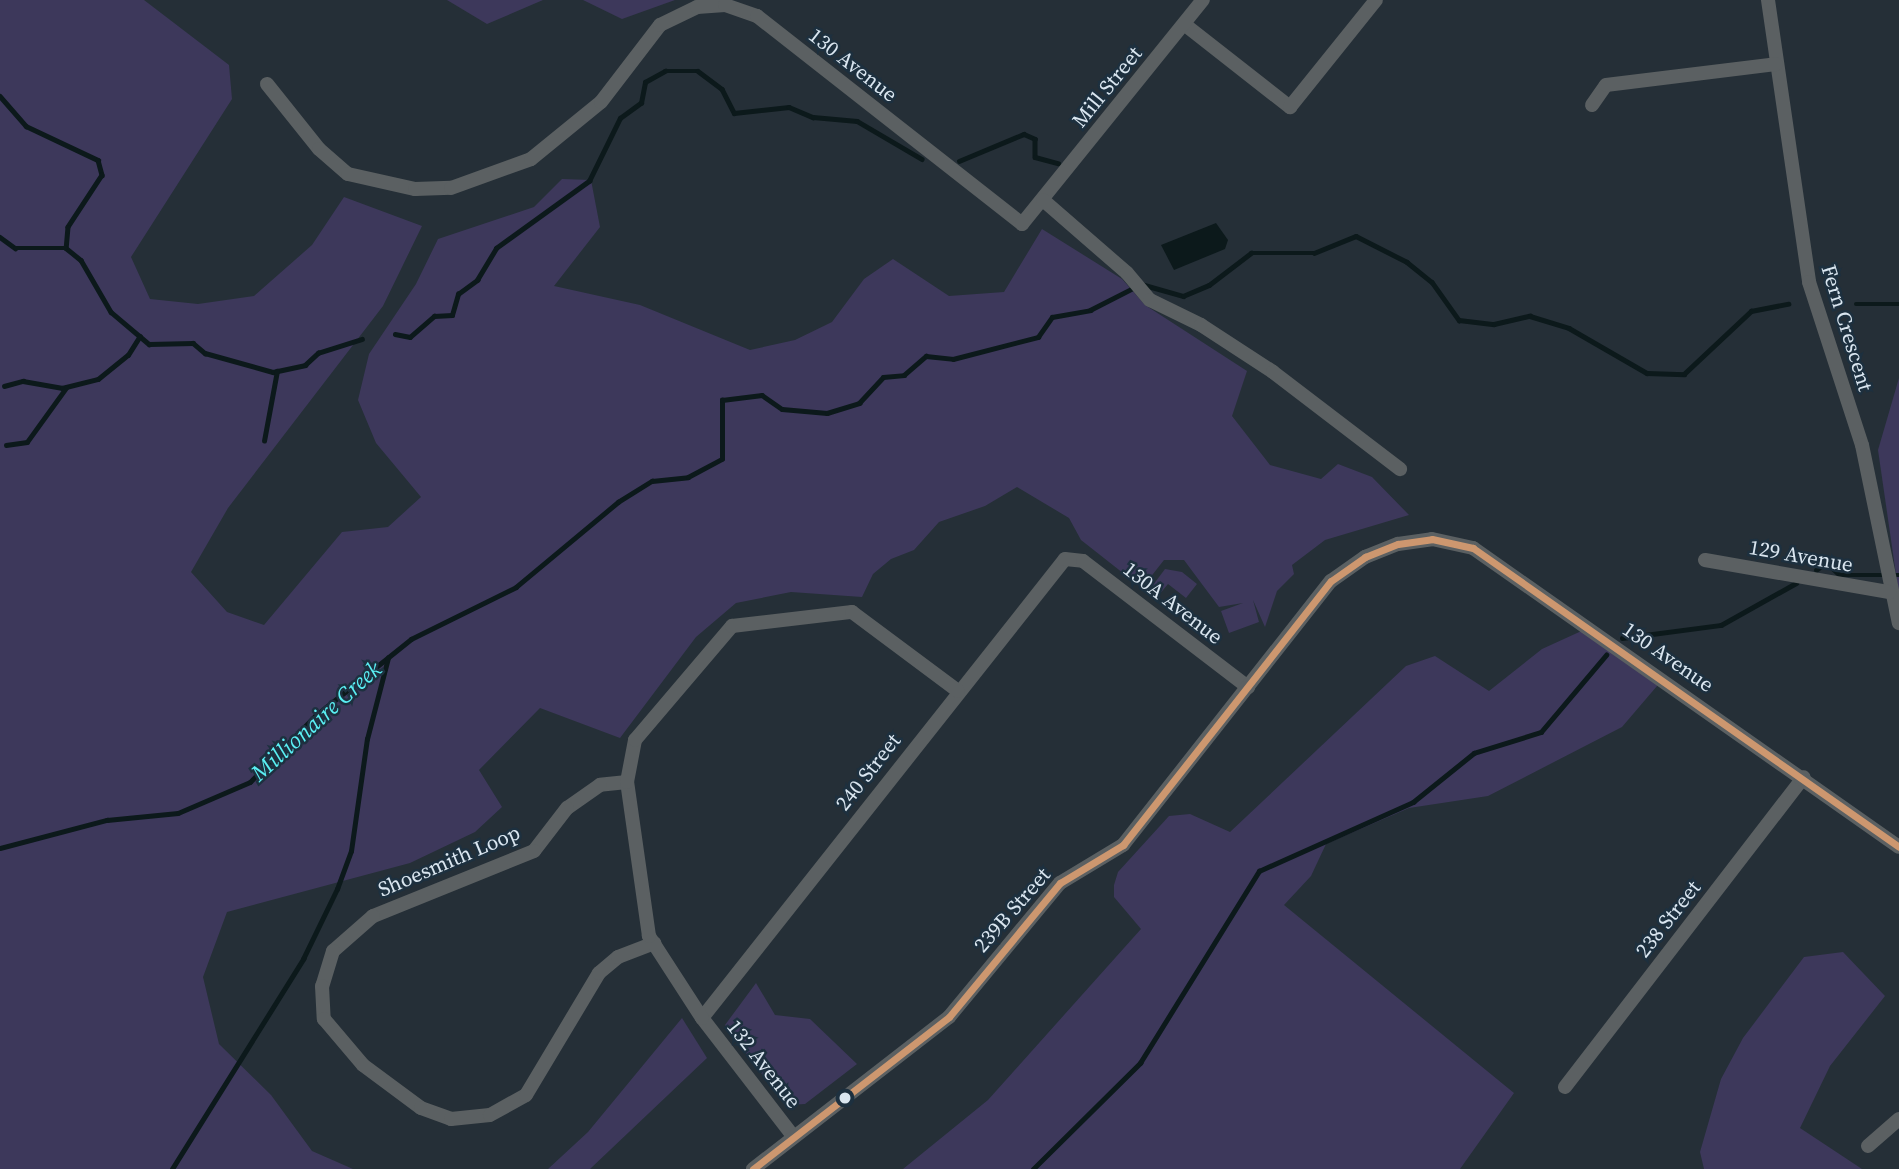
<!DOCTYPE html>
<html>
<head>
<meta charset="utf-8">
<style>
  body { margin:0 }
  #map { position:relative; width:1899px; height:1169px; overflow:hidden; background:#252f37; font-family:"Source Serif 4",serif }
  div>[style] { position:absolute }
  [style*='--x'] { left:calc(var(--x)*1px); top:calc(var(--y)*1px); width:calc(var(--w)*1px); rotate:calc(var(--a)*1deg) }
  .green>* { inset:0; background:#3d385b }
  .water>* { inset:0; background:#0c191b }
  .stream>* { height:4.5px; margin:-2.25px; padding:0 2.25px; transform-origin:2.25px; border-radius:2.25px; background:#0c191b }
  .minor>* { height:14px; margin:-7px; padding:0 7px; transform-origin:7px; border-radius:7px; background:#5b6062 }
  .bus-1>* { height:7px; margin:-3.5px; padding:0 3.5px; transform-origin:3.5px; border-radius:3.5px; background:#cd976f }
  .dots>* { width:19px; height:19px; translate:-50% -50%; box-sizing:border-box; border:4px solid #1d303f; border-radius:50% }
  span { translate:-50% -50%; white-space:nowrap; text-align:center; line-height:1.15; -webkit-text-stroke:5px #1d303f; paint-order:stroke }
  .street-label { font-size:21px; color:#dae6f0 }
  .water-label { font-size:23px; color:#5aeff3; font-style:italic }
</style>
</head>
<body>
<div id="map">
  <div class="green">
    <div style="clip-path:polygon(0 0,144px 0,229px 65px,232px 99px,131px 257px,150px 299px,198px 304px,254px 296px,312px 245px,344px 197px,422px 226px,383px 306px,228px 508px,191px 572px,227px 612px,264px 625px,342px 532px,388px 527px,421px 497px,376px 443px,358px 400px,369px 354px,416px 284px,438px 239px,534px 207px,562px 179px,591px 180px,600px 227px,554px 286px,640px 305px,750px 350px,795px 340px,832px 322px,864px 279px,893px 259px,949px 296px,1004px 292px,1042px 229px,1122px 279px,1145px 305px,1247px 371px,1232px 416px,1270px 465px,1321px 479px,1338px 464px,1372px 477px,1409px 515px,1325px 540px,1292px 565px,1294px 574px,1277px 591px,1265px 627px,1253px 600px,1259px 622px,1229px 633px,1221px 611px,1243px 603px,1219px 607px,1184px 560px,1164px 560px,1142px 588px,1081px 540px,1069px 518px,1017px 487px,985px 506px,939px 522px,914px 550px,891px 559px,873px 574px,862px 597px,791px 592px,736px 603px,696px 637px,620px 738px,540px 708px,479px 770px,502px 807px,475px 832px,410px 863px,227px 912px,203px 977px,219px 1044px,271px 1095px,312px 1151px,353px 1169px,0 1169px)"></div>
    <div style="clip-path:polygon(447px 0,543px 0,487px 24px)"></div>
    <div style="clip-path:polygon(583px 0,675px 0,622px 19px)"></div>
    <div style="clip-path:polygon(1899px 378px,1899px 595px,1878px 450px)"></div>
    <div style="clip-path:polygon(1165px 569px,1182px 572px,1197px 584px,1186px 598px,1168px 584px,1158px 596px,1150px 589px)"></div>
    <div style="clip-path:polygon(1588px 628px,1663px 679px,1622px 727px,1488px 796px,1409px 808px,1326px 844px,1311px 876px,1284px 905px,1514px 1093px,1460px 1169px,903px 1169px,988px 1100px,1141px 929px,1114px 897px,1114px 885px,1118px 872px,1169px 816px,1190px 814px,1230px 832px,1406px 666px,1435px 656px,1489px 691px,1542px 649px)"></div>
    <div style="clip-path:polygon(1843px 952px,1885px 996px,1830px 1066px,1800px 1128px,1862px 1169px,1704px 1169px,1700px 1152px,1721px 1079px,1743px 1038px,1804px 957px)"></div>
    <div style="clip-path:polygon(756px 983px,775px 1015px,810px 1019px,857px 1064px,805px 1104px,789px 1105px,779px 1097px,725px 1025px)"></div>
    <div style="clip-path:polygon(682px 1018px,707px 1058px,590px 1169px,548px 1169px,588px 1132px)"></div>
  </div>
  <div class="water">
    <div style="clip-path:polygon(1216px 223px,1228px 240px,1225px 249px,1174px 270px,1161px 245px)"></div>
  </div>
  <div class="stream">
    <div style="--x:0;--y:96;--w:40;--a:49"></div>
    <div style="--x:26;--y:126;--w:80;--a:25.3"></div>
    <div style="--x:98;--y:160;--w:16;--a:75"></div>
    <div style="--x:102;--y:175;--w:62;--a:123.2"></div>
    <div style="--x:68;--y:227;--w:21;--a:95"></div>
    <div style="--x:66;--y:248;--w:19;--a:39"></div>
    <div style="--x:81;--y:260;--w:60;--a:60"></div>
    <div style="--x:111;--y:312;--w:50;--a:40.1"></div>
    <div style="--x:149;--y:344;--w:44;--a:-1.3"></div>
    <div style="--x:193;--y:343;--w:16;--a:40"></div>
    <div style="--x:205;--y:353;--w:71;--a:15.6"></div>
    <div style="--x:273;--y:372;--w:33;--a:-12"></div>
    <div style="--x:305;--y:365;--w:18;--a:-43"></div>
    <div style="--x:318;--y:353;--w:46;--a:-17.7"></div>
    <div style="--x:959;--y:161;--w:70;--a:-22.6"></div>
    <div style="--x:1024;--y:134;--w:12;--a:24"></div>
    <div style="--x:1035;--y:139;--w:18;--a:90"></div>
    <div style="--x:1035;--y:157;--w:24;--a:15"></div>
    <div style="--x:0;--y:237;--w:19;--a:36"></div>
    <div style="--x:15;--y:248;--w:51;--a:0"></div>
    <div style="--x:1856;--y:304;--w:43;--a:0"></div>
    <div style="--x:395;--y:334;--w:15;--a:11"></div>
    <div style="--x:410;--y:337;--w:32;--a:-41"></div>
    <div style="--x:434;--y:316;--w:18;--a:-3"></div>
    <div style="--x:452;--y:315;--w:22;--a:-74"></div>
    <div style="--x:458;--y:294;--w:24;--a:-36"></div>
    <div style="--x:477;--y:280;--w:37;--a:-59"></div>
    <div style="--x:496;--y:248;--w:115;--a:-35.8"></div>
    <div style="--x:589;--y:181;--w:70;--a:-63.8"></div>
    <div style="--x:620;--y:118;--w:26;--a:-36"></div>
    <div style="--x:641;--y:103;--w:21;--a:-79"></div>
    <div style="--x:645;--y:82;--w:23;--a:-29"></div>
    <div style="--x:665;--y:71;--w:33;--a:0"></div>
    <div style="--x:698;--y:71;--w:30;--a:37"></div>
    <div style="--x:722;--y:89;--w:27;--a:63"></div>
    <div style="--x:734;--y:113;--w:55;--a:-6.2"></div>
    <div style="--x:789;--y:107;--w:26;--a:23"></div>
    <div style="--x:813;--y:117;--w:44;--a:5.2"></div>
    <div style="--x:857;--y:121;--w:75;--a:30.3"></div>
    <div style="--x:4;--y:386;--w:20;--a:-15"></div>
    <div style="--x:23;--y:381;--w:40;--a:10"></div>
    <div style="--x:62;--y:388;--w:37;--a:-14"></div>
    <div style="--x:98;--y:379;--w:38;--a:-39"></div>
    <div style="--x:128;--y:355;--w:22;--a:-58"></div>
    <div style="--x:264;--y:441;--w:71;--a:-79.5"></div>
    <div style="--x:6;--y:445;--w:21;--a:-8"></div>
    <div style="--x:27;--y:442;--w:67;--a:-54.2"></div>
    <div style="--x:1816;--y:570;--w:13;--a:-39"></div>
    <div style="--x:1826;--y:562;--w:19;--a:43"></div>
    <div style="--x:1840;--y:575;--w:59;--a:0"></div>
    <div style="--x:1622;--y:638;--w:100;--a:-7.5"></div>
    <div style="--x:1721;--y:625;--w:86;--a:-29.2"></div>
    <div style="--x:0;--y:848;--w:111;--a:-14.7"></div>
    <div style="--x:107;--y:820;--w:71;--a:-5.6"></div>
    <div style="--x:178;--y:813;--w:78;--a:-23.3"></div>
    <div style="--x:250;--y:782;--w:93;--a:-45.4"></div>
    <div style="--x:315;--y:716;--w:123;--a:-38.7"></div>
    <div style="--x:411;--y:639;--w:117;--a:-26.3"></div>
    <div style="--x:516;--y:587;--w:133;--a:-39.8"></div>
    <div style="--x:618;--y:502;--w:40;--a:-32"></div>
    <div style="--x:652;--y:481;--w:36;--a:-6"></div>
    <div style="--x:688;--y:477;--w:38;--a:-28"></div>
    <div style="--x:722;--y:459;--w:59;--a:-90"></div>
    <div style="--x:722;--y:400;--w:40;--a:-7.1"></div>
    <div style="--x:762;--y:395;--w:24;--a:35"></div>
    <div style="--x:782;--y:409;--w:45;--a:5.1"></div>
    <div style="--x:827;--y:413;--w:34;--a:-17"></div>
    <div style="--x:859;--y:403;--w:35;--a:-47"></div>
    <div style="--x:883;--y:377;--w:21;--a:-5"></div>
    <div style="--x:904;--y:375;--w:29;--a:-41"></div>
    <div style="--x:926;--y:356;--w:27;--a:6"></div>
    <div style="--x:953;--y:359;--w:88;--a:-14.5"></div>
    <div style="--x:1038;--y:337;--w:24;--a:-55"></div>
    <div style="--x:1052;--y:317;--w:39;--a:-10"></div>
    <div style="--x:1090;--y:310;--w:57;--a:-27"></div>
    <div style="--x:1141;--y:284;--w:44;--a:15.9"></div>
    <div style="--x:1183;--y:296;--w:28;--a:-23"></div>
    <div style="--x:1209;--y:285;--w:53;--a:-37.3"></div>
    <div style="--x:1251;--y:253;--w:63;--a:0"></div>
    <div style="--x:1314;--y:253;--w:45;--a:-22"></div>
    <div style="--x:1356;--y:236;--w:57;--a:27"></div>
    <div style="--x:1407;--y:262;--w:32;--a:39"></div>
    <div style="--x:1432;--y:282;--w:47;--a:54.6"></div>
    <div style="--x:1459;--y:320;--w:35;--a:7"></div>
    <div style="--x:1494;--y:324;--w:37;--a:-13"></div>
    <div style="--x:1530;--y:316;--w:41;--a:17.1"></div>
    <div style="--x:1569;--y:328;--w:90;--a:30"></div>
    <div style="--x:1647;--y:373;--w:37;--a:2"></div>
    <div style="--x:1684;--y:374;--w:92;--a:-43.2"></div>
    <div style="--x:1751;--y:311;--w:38;--a:-11"></div>
    <div style="--x:172;--y:1169;--w:248;--a:-58"></div>
    <div style="--x:303;--y:959;--w:78;--a:-64.1"></div>
    <div style="--x:337;--y:889;--w:40;--a:-69.8"></div>
    <div style="--x:351;--y:851;--w:113;--a:-81.9"></div>
    <div style="--x:367;--y:739;--w:84;--a:-75.5"></div>
    <div style="--x:1033;--y:1169;--w:151;--a:-44.7"></div>
    <div style="--x:1140;--y:1063;--w:226;--a:-58.2"></div>
    <div style="--x:1259;--y:871;--w:169;--a:-24.1"></div>
    <div style="--x:1413;--y:802;--w:78;--a:-38.8"></div>
    <div style="--x:1474;--y:753;--w:70;--a:-17.4"></div>
    <div style="--x:1541;--y:732;--w:101;--a:-49.8"></div>
  </div>
  <div class="minor">
    <div style="--x:1768;--y:0;--w:285;--a:81.7"></div>
    <div style="--x:1809;--y:282;--w:171;--a:72"></div>
    <div style="--x:1862;--y:445;--w:182;--a:78.3"></div>
    <div style="--x:1184;--y:24;--w:135;--a:38.1"></div>
    <div style="--x:1290;--y:107;--w:137;--a:-51.2"></div>
    <div style="--x:267;--y:84;--w:83;--a:51.3"></div>
    <div style="--x:319;--y:149;--w:38;--a:41"></div>
    <div style="--x:348;--y:174;--w:69;--a:12.6"></div>
    <div style="--x:415;--y:189;--w:36;--a:-2"></div>
    <div style="--x:451;--y:188;--w:85;--a:-19.9"></div>
    <div style="--x:531;--y:159;--w:90;--a:-39.2"></div>
    <div style="--x:601;--y:102;--w:97;--a:-52.5"></div>
    <div style="--x:660;--y:25;--w:41;--a:-25.9"></div>
    <div style="--x:697;--y:7;--w:28;--a:-4"></div>
    <div style="--x:725;--y:5;--w:34;--a:19"></div>
    <div style="--x:757;--y:16;--w:337;--a:38.1"></div>
    <div style="--x:1022;--y:224;--w:288;--a:-51.1"></div>
    <div style="--x:1592;--y:105;--w:24;--a:-55"></div>
    <div style="--x:1606;--y:85;--w:171;--a:-7"></div>
    <div style="--x:1043;--y:200;--w:111;--a:41"></div>
    <div style="--x:1127;--y:273;--w:35;--a:50"></div>
    <div style="--x:1150;--y:300;--w:57;--a:26.1"></div>
    <div style="--x:1201;--y:325;--w:86;--a:33.1"></div>
    <div style="--x:1273;--y:372;--w:160;--a:37.4"></div>
    <div style="--x:1705;--y:560;--w:187;--a:9.9"></div>
    <div style="--x:627;--y:782;--w:27;--a:174"></div>
    <div style="--x:600;--y:785;--w:40;--a:145.1"></div>
    <div style="--x:567;--y:808;--w:54;--a:127.5"></div>
    <div style="--x:534;--y:851;--w:174;--a:158"></div>
    <div style="--x:373;--y:916;--w:53;--a:138.8"></div>
    <div style="--x:333;--y:951;--w:37;--a:107"></div>
    <div style="--x:322;--y:986;--w:33;--a:87"></div>
    <div style="--x:324;--y:1019;--w:60;--a:49.7"></div>
    <div style="--x:363;--y:1065;--w:72;--a:36.6"></div>
    <div style="--x:421;--y:1108;--w:32;--a:20"></div>
    <div style="--x:451;--y:1119;--w:39;--a:-6"></div>
    <div style="--x:490;--y:1115;--w:41;--a:-29.1"></div>
    <div style="--x:526;--y:1095;--w:142;--a:-59.1"></div>
    <div style="--x:599;--y:973;--w:25;--a:-40"></div>
    <div style="--x:618;--y:957;--w:39;--a:-21"></div>
    <div style="--x:702;--y:1018;--w:585;--a:-51.66"></div>
    <div style="--x:1065;--y:559;--w:18;--a:6"></div>
    <div style="--x:1083;--y:561;--w:208;--a:37.4"></div>
    <div style="--x:1565;--y:1087;--w:391;--a:-52.4"></div>
    <div style="--x:793;--y:1136;--w:149;--a:-127.6"></div>
    <div style="--x:702;--y:1018;--w:98;--a:-122.9"></div>
    <div style="--x:649;--y:936;--w:156;--a:-98.1"></div>
    <div style="--x:627;--y:782;--w:43;--a:-79.2"></div>
    <div style="--x:635;--y:740;--w:150;--a:-49.6"></div>
    <div style="--x:732;--y:626;--w:121;--a:-6.7"></div>
    <div style="--x:852;--y:612;--w:132;--a:36.7"></div>
    <div style="--x:1868;--y:1146;--w:41;--a:-41.1"></div>
    <div style="--x:753;--y:1169;--w:248;--a:-37.8"></div>
    <div style="--x:949;--y:1017;--w:174;--a:-50.4"></div>
    <div style="--x:1060;--y:883;--w:74;--a:-31.1"></div>
    <div style="--x:1123;--y:845;--w:336;--a:-51.8"></div>
    <div style="--x:1331;--y:581;--w:42;--a:-35.2"></div>
    <div style="--x:1365;--y:557;--w:35;--a:-22"></div>
    <div style="--x:1398;--y:544;--w:34;--a:-8"></div>
    <div style="--x:1432;--y:539;--w:42;--a:12.4"></div>
    <div style="--x:1473;--y:548;--w:520;--a:35.06"></div>
  </div>
  <div class="bus-1">
    <div style="--x:753;--y:1169;--w:248;--a:-37.8"></div>
    <div style="--x:949;--y:1017;--w:174;--a:-50.4"></div>
    <div style="--x:1060;--y:883;--w:74;--a:-31.1"></div>
    <div style="--x:1123;--y:845;--w:336;--a:-51.8"></div>
    <div style="--x:1331;--y:581;--w:42;--a:-35.2"></div>
    <div style="--x:1365;--y:557;--w:35;--a:-22"></div>
    <div style="--x:1398;--y:544;--w:34;--a:-8"></div>
    <div style="--x:1432;--y:539;--w:42;--a:12.4"></div>
    <div style="--x:1473;--y:548;--w:520;--a:35.06"></div>
  </div>
  <div class="dots">
    <div style="left:845px;top:1098px;background:#dae6f0"></div>
  </div>
  <div class="street-label">
    <span style="left:853px;top:65px;rotate:38deg">130 Avenue</span>
    <span style="left:1107px;top:87px;rotate:-51deg">Mill Street</span>
    <span style="left:1847px;top:328px;rotate:73deg">Fern Crescent</span>
    <span style="left:1801px;top:556px;rotate:10deg">129 Avenue</span>
    <span style="left:1173px;top:603px;rotate:38deg">130A Avenue</span>
    <span style="left:1668px;top:657px;rotate:35deg">130 Avenue</span>
    <span style="left:868px;top:772px;rotate:-52deg">240 Street</span>
    <span style="left:449px;top:861px;rotate:-23deg">Shoesmith Loop</span>
    <span style="left:1012px;top:910px;rotate:-49deg">239B Street</span>
    <span style="left:1668px;top:919px;rotate:-52deg">238 Street</span>
    <span style="left:764px;top:1064px;rotate:52deg">132 Avenue</span>
  </div>
  <div class="water-label">
    <span style="left:316px;top:721px;rotate:-42deg">Millionaire Creek</span>
  </div>
</div>
</body>
</html>
